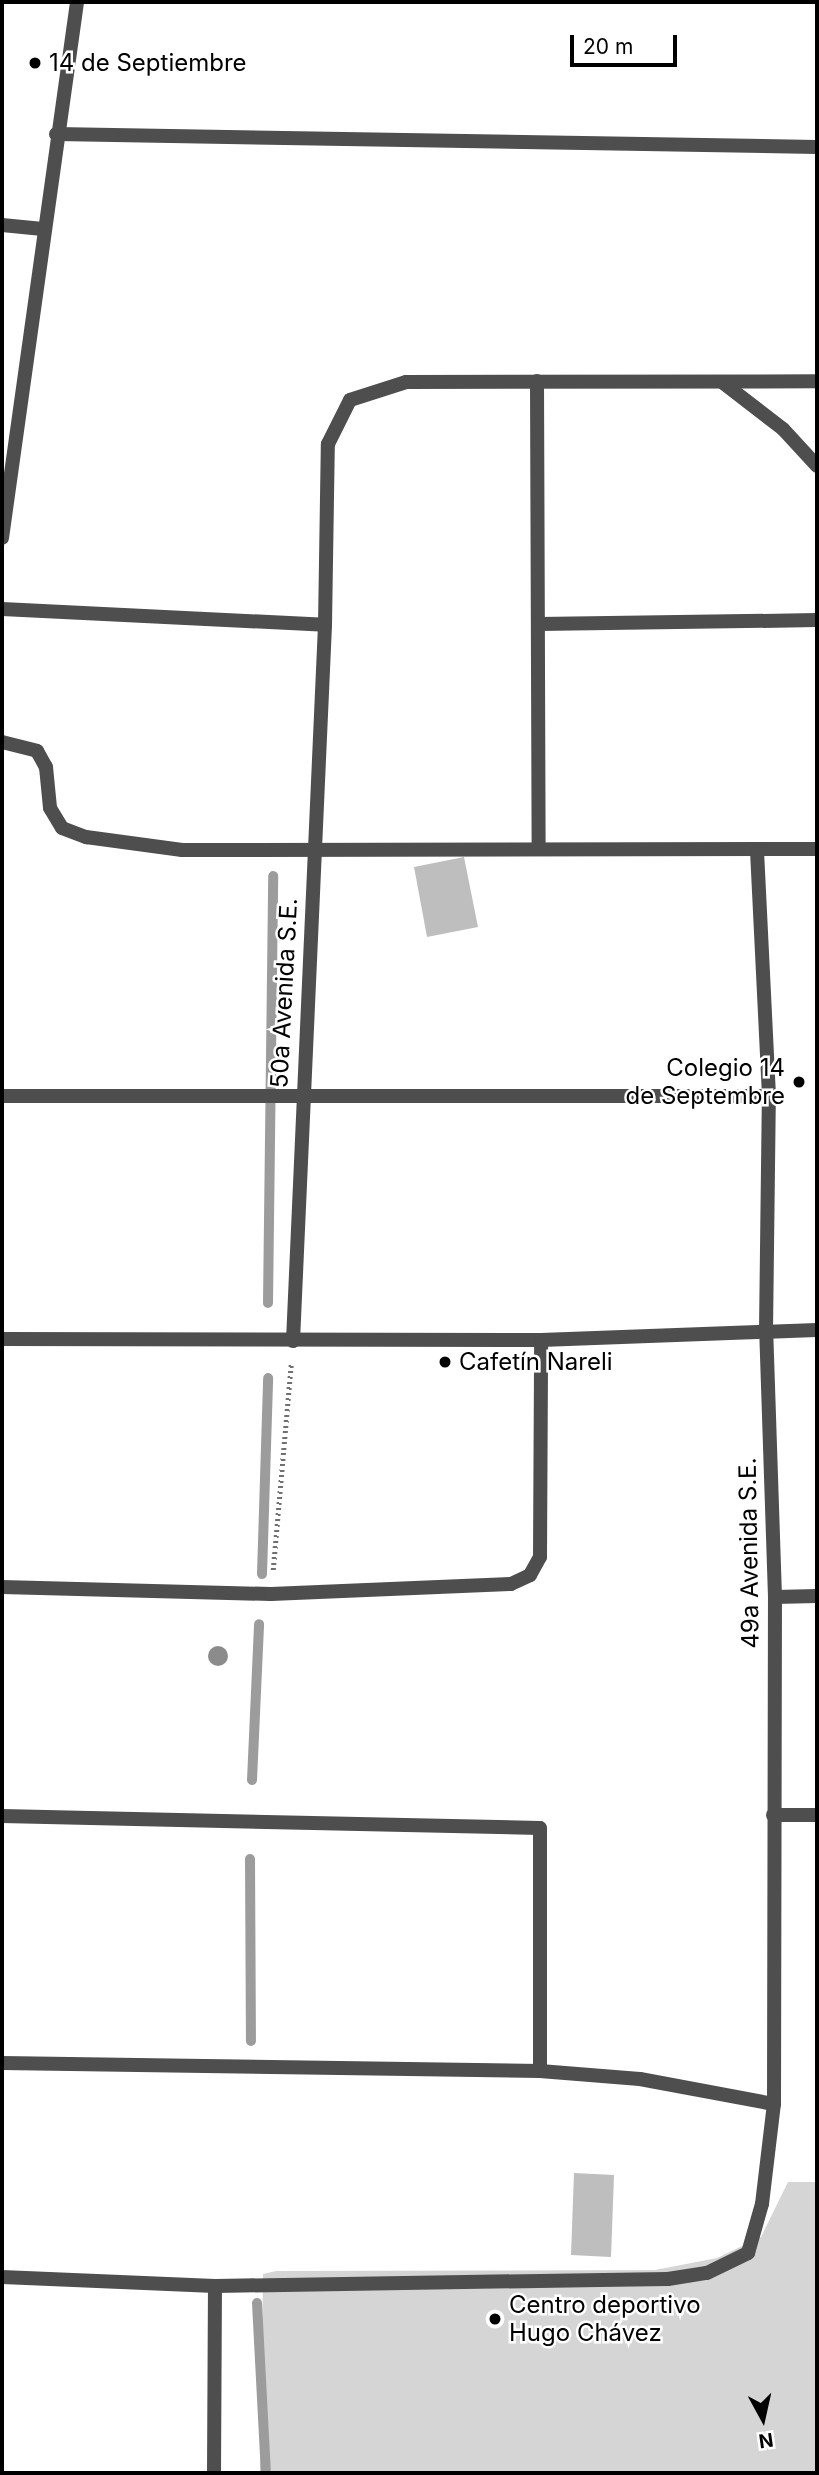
<!DOCTYPE html>
<html>
<head>
<meta charset="utf-8">
<style>
  body { margin:0 }
  #map { position:relative; width:819px; height:2475px; overflow:hidden; background:#fff; font-family:Inter,sans-serif }
  div>[style] { position:absolute }
  [style*='--x'] { left:calc(var(--x)*1px); top:calc(var(--y)*1px); width:calc(var(--w)*1px); rotate:calc(var(--a)*1deg) }
  .green>* { inset:0; background:#d5d5d5 }
  .stream>* { height:10px; margin:-5px; padding:0 5px; transform-origin:5px; border-radius:5px; background:#9c9c9c }
  .building>* { inset:0; background:#bebebe }
  .path>* { height:4.5px; margin-top:-2.25px; transform-origin:0; background:repeating-linear-gradient(90deg,#707070 0 2px,transparent 0 5.5px) }
  .street>* { height:14px; margin:-7px; padding:0 7px; transform-origin:7px; border-radius:7px; background:#4e4e4e }
  .trees>* { width:20px; height:20px; margin:-10px; border-radius:50%; background:#8b8b8b }
  .dots>* { width:19px; height:19px; translate:-50% -50%; box-sizing:border-box; border:4px solid #fff; border-radius:50% }
  span { translate:-50% -50%; white-space:nowrap; text-align:center; line-height:1.15; -webkit-text-stroke:5px #fff; paint-order:stroke }
  .poi-label { font-size:24px; color:#000 }
  .left { translate:0 -50%; text-align:left }
  .right { translate:-100% -50%; text-align:right }
  .street-label { font-size:24px; color:#000 }
  .frame { position:absolute; inset:0; border:4px solid #000; pointer-events:none }
  .north { position:absolute; left:728px; top:2384px; width:70px; height:70px; -webkit-text-stroke:5px #fff; paint-order:stroke; rotate:172deg; font-size:19px; font-weight:700; line-height:28px; text-align:center; color:#000 }
  .north::after { content:''; display:block; margin:auto; width:24px; height:32px; background:#000; clip-path:polygon(50% 0,100% 100%,50% 72%,0 100%) }
  .scale { position:absolute; left:570px; top:35px; width:107px; height:32px; box-sizing:border-box; border:4px solid #000; border-top:0; padding-left:9px; font-size:21px; line-height:24px; white-space:nowrap; color:#000; -webkit-text-stroke:5px #fff; paint-order:stroke }
</style>
</head>
<body>
<div id="map">
  <div class="green">
    <div style="clip-path:polygon(788px 2182px,817px 2182px,817px 2473px,260px 2473px,263px 2274px,276px 2271px,655px 2270px,717px 2258px,761px 2237px)"></div>
  </div>
  <div class="stream">
    <div style="--x:268;--y:1303;--w:427;--a:-89.3"></div>
    <div style="--x:262;--y:1574;--w:196;--a:-88.2"></div>
    <div style="--x:252;--y:1780;--w:156;--a:-87.4"></div>
    <div style="--x:250;--y:1859;--w:182;--a:89.7"></div>
    <div style="--x:257;--y:2303;--w:170;--a:87"></div>
  </div>
  <div class="building">
    <div style="clip-path:polygon(464px 857px,478px 927px,427px 937px,414px 867px)"></div>
    <div style="clip-path:polygon(574px 2173px,614px 2175px,611px 2257px,571px 2255px)"></div>
  </div>
  <div class="path">
    <div style="--x:273;--y:1570;--w:208;--a:-85"></div>
  </div>
  <div class="street">
    <div style="--x:56;--y:134;--w:761;--a:0.98"></div>
    <div style="--x:2;--y:225;--w:41;--a:5.6"></div>
    <div style="--x:537;--y:381;--w:468;--a:89.8"></div>
    <div style="--x:722;--y:382;--w:77;--a:37.6"></div>
    <div style="--x:783;--y:429;--w:50;--a:47.4"></div>
    <div style="--x:2;--y:538;--w:541;--a:-82.03"></div>
    <div style="--x:2;--y:609;--w:323;--a:2.8"></div>
    <div style="--x:539;--y:624;--w:278;--a:-0.8"></div>
    <div style="--x:2;--y:742;--w:36;--a:14"></div>
    <div style="--x:37;--y:751;--w:18;--a:61"></div>
    <div style="--x:46;--y:767;--w:41;--a:84.4"></div>
    <div style="--x:50;--y:808;--w:23;--a:59"></div>
    <div style="--x:62;--y:828;--w:26;--a:21"></div>
    <div style="--x:86;--y:837;--w:97;--a:7.7"></div>
    <div style="--x:182;--y:850;--w:635;--a:-0.09"></div>
    <div style="--x:2;--y:1096;--w:767;--a:0"></div>
    <div style="--x:2;--y:1339;--w:539;--a:0.11"></div>
    <div style="--x:541;--y:1340;--w:276;--a:-2.1"></div>
    <div style="--x:293;--y:1341;--w:717;--a:-87.44"></div>
    <div style="--x:325;--y:625;--w:181;--a:-89.1"></div>
    <div style="--x:328;--y:444;--w:49;--a:-63.4"></div>
    <div style="--x:350;--y:400;--w:59;--a:-17.8"></div>
    <div style="--x:406;--y:382;--w:411;--a:-0.1"></div>
    <div style="--x:2;--y:1587;--w:269;--a:1.5"></div>
    <div style="--x:271;--y:1594;--w:240;--a:-2.4"></div>
    <div style="--x:511;--y:1584;--w:21;--a:-25"></div>
    <div style="--x:530;--y:1575;--w:21;--a:-61"></div>
    <div style="--x:540;--y:1557;--w:217;--a:-89.7"></div>
    <div style="--x:775;--y:1597;--w:42;--a:-1.4"></div>
    <div style="--x:773;--y:1815;--w:44;--a:0"></div>
    <div style="--x:2;--y:1816;--w:538;--a:1.28"></div>
    <div style="--x:540;--y:1828;--w:243;--a:90"></div>
    <div style="--x:2;--y:2063;--w:538;--a:0.85"></div>
    <div style="--x:540;--y:2071;--w:100;--a:4.6"></div>
    <div style="--x:640;--y:2079;--w:136;--a:10.6"></div>
    <div style="--x:2;--y:2277;--w:213;--a:2.4"></div>
    <div style="--x:215;--y:2286;--w:453;--a:-0.9"></div>
    <div style="--x:668;--y:2279;--w:39;--a:-9"></div>
    <div style="--x:707;--y:2273;--w:46;--a:-26"></div>
    <div style="--x:748;--y:2253;--w:51;--a:-74.1"></div>
    <div style="--x:762;--y:2204;--w:101;--a:-83.2"></div>
    <div style="--x:774;--y:2104;--w:507;--a:-89.89"></div>
    <div style="--x:775;--y:1597;--w:266;--a:-91.9"></div>
    <div style="--x:766;--y:1331;--w:235;--a:-89.3"></div>
    <div style="--x:769;--y:1096;--w:246;--a:-92.8"></div>
    <div style="--x:214;--y:2473;--w:187;--a:-89.7"></div>
  </div>
  <div class="trees">
    <div style="left:218px;top:1656px"></div>
  </div>
  <div class="dots">
    <div style="left:35px;top:63px;background:#000"></div>
    <div style="left:799px;top:1082px;background:#000"></div>
    <div style="left:445px;top:1362px;background:#000"></div>
    <div style="left:495px;top:2319px;background:#000"></div>
  </div>
  <div class="poi-label">
    <span class="left" style="left:49px;top:63px">14 de Septiembre</span>
    <span class="right" style="left:785px;top:1082px">Colegio 14<br>de Septembre</span>
    <span class="left" style="left:459px;top:1362px">Cafetín Nareli</span>
    <span class="left" style="left:509px;top:2319px">Centro deportivo<br>Hugo Chávez</span>
  </div>
  <div class="street-label">
    <span style="left:284px;top:993px;rotate:-87deg">50a Avenida S.E.</span>
    <span style="left:749px;top:1553px;rotate:-91deg">49a Avenida S.E.</span>
  </div>
  <div class="frame"></div>
  <div class="north">N</div>
  <div class="scale">20 m</div>
</div>
</body>
</html>
